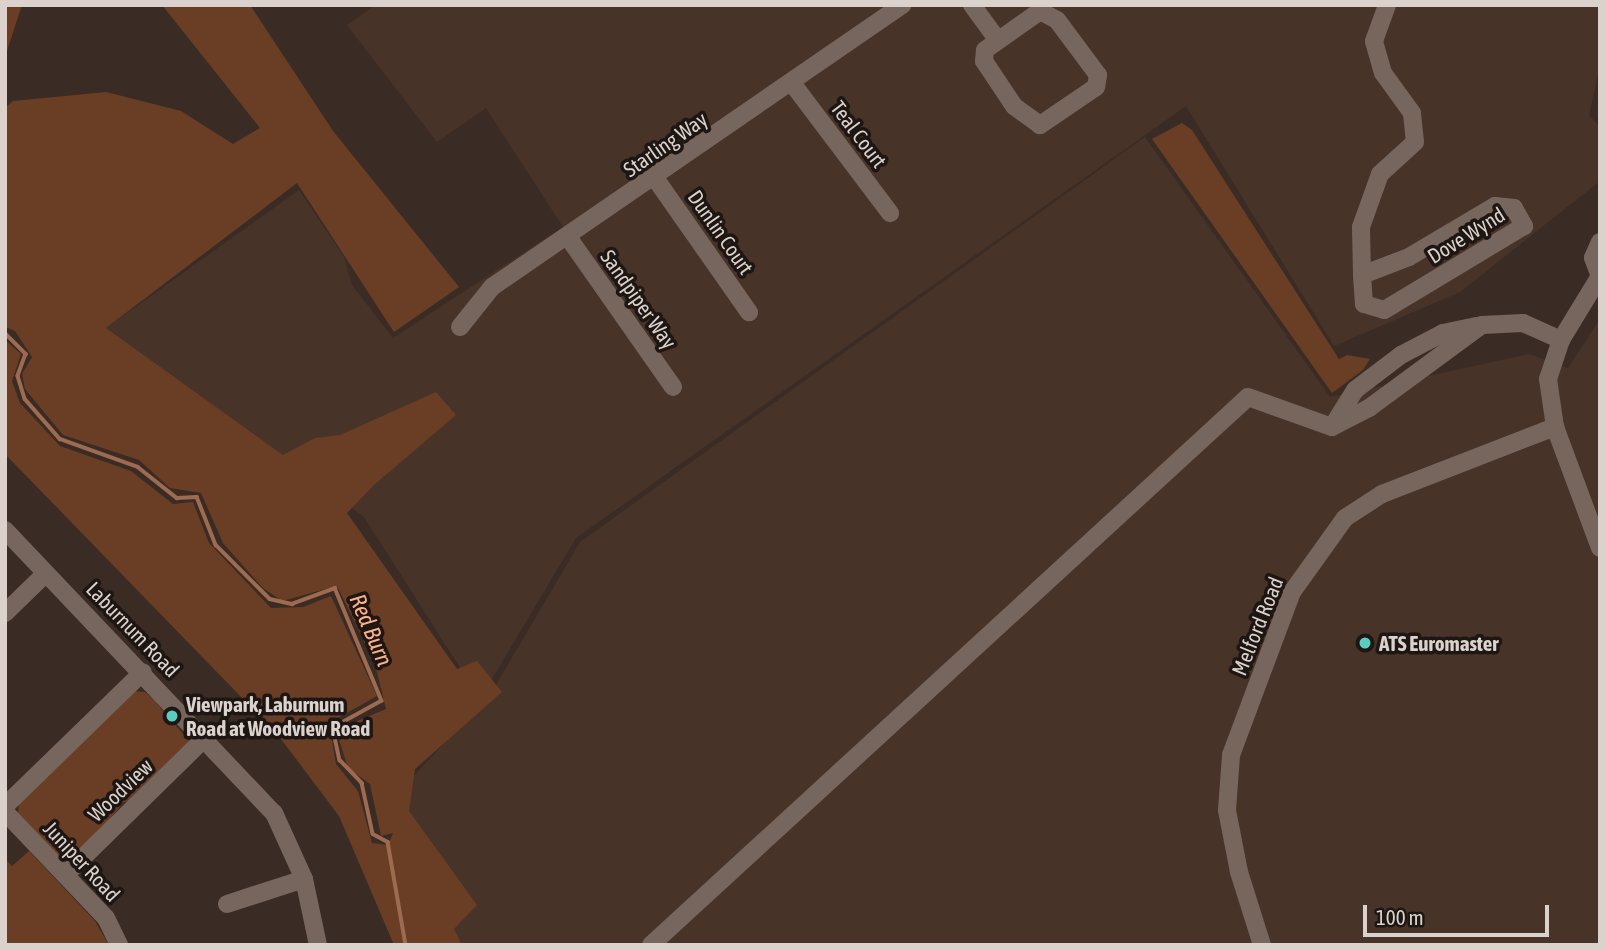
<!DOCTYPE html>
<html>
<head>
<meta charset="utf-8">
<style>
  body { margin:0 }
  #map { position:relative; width:1605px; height:950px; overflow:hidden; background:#3a2c25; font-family:"Asap Condensed",sans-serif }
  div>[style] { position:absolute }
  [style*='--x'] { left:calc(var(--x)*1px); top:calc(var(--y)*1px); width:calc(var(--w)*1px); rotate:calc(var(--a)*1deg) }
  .built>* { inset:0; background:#473328 }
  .green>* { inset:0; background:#6a3d25 }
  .stream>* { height:3.5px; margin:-1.75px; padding:0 1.75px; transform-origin:1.75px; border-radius:1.75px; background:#9e6b51 }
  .minor>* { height:18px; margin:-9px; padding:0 9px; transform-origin:9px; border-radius:9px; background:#77665e }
  .dots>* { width:19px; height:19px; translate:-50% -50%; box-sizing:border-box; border:4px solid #1d1613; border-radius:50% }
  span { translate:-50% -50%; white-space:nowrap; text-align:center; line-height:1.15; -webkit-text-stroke:7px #1d1613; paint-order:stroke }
  .street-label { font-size:21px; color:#dbd2cd }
  .poi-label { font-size:21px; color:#dbd2cd; font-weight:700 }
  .left { translate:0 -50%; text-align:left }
  .water-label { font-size:23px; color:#feb088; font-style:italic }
  .frame { position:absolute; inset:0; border:7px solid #dbd2cd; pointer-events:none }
  .scale { position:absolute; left:1363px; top:905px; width:186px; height:32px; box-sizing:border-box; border:4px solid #dbd2cd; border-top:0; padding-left:9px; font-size:21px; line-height:24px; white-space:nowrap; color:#dbd2cd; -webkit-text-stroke:5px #1d1613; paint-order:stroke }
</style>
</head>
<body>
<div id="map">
  <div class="built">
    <div style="clip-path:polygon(375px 5px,1600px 5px,1600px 66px,1589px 115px,1600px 127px,1600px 181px,1460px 292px,1334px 346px,1186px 106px,576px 538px,480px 699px,364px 517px,106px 328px,299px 190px,344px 257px,352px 285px,393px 338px,563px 227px,486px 108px,437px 142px,347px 25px)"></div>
    <div style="clip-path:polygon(1145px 137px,1330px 397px,1529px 354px,1568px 368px,1600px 319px,1600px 945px,413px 945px,389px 803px,493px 690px,580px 542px)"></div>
  </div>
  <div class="green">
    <div style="clip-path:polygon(5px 5px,22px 5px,5px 57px)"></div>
    <div style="clip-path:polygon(162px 5px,250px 5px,333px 131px,459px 287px,394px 332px,297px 183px,106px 328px,283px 455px,315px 438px,340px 435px,436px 392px,456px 415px,374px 485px,347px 513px,457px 669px,477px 661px,502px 692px,415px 769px,409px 811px,477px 905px,454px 929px,462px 945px,394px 945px,339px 816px,278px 735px,5px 454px,5px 340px,21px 354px,12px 381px,20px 403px,60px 446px,131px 471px,173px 504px,193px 502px,209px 543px,271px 608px,303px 607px,331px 596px,377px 696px,329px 723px,336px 764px,358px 791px,372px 843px,388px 845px,393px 833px,381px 836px,370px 784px,348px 768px,336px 730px,386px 709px,375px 664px,337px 586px,282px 601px,263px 588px,223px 543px,201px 493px,170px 488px,139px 460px,63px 435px,25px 389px,22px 374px,32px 357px,15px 331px,5px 327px,5px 108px,13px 101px,106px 92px,181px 111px,233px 144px,260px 128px)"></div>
    <div style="clip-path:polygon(1182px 123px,1192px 130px,1339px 359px,1347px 355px,1370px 359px,1363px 370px,1332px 393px,1152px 139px)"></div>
    <div style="clip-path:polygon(133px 691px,145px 692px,153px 699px,190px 742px,132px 802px,124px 802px,81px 852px,61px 859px,18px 813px,19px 803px)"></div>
    <div style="clip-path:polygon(29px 851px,95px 921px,109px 945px,5px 945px,5px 859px,12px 866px)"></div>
  </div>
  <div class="stream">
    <div style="--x:5;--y:333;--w:30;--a:45"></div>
    <div style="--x:26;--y:354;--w:23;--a:110"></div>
    <div style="--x:18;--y:376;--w:24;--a:73"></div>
    <div style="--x:25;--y:399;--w:53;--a:48.8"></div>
    <div style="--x:60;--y:439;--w:83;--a:19.7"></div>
    <div style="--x:138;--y:467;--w:50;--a:38.5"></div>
    <div style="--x:177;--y:498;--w:20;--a:-3"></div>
    <div style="--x:197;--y:497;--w:52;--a:68.4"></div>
    <div style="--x:216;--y:545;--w:76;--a:45"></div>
    <div style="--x:270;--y:599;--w:23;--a:13"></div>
    <div style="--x:292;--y:604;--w:46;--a:-20.4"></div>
    <div style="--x:335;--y:588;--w:122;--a:67.4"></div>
    <div style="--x:382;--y:701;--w:56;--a:151.1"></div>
    <div style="--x:333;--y:728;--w:33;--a:78"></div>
    <div style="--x:340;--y:760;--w:32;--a:46"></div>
    <div style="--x:362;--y:783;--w:52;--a:77.8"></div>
    <div style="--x:373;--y:834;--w:17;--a:28"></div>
    <div style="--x:388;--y:842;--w:105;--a:80.1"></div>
  </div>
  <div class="minor">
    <div style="--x:972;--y:5;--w:42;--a:53.7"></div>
    <div style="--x:1040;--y:11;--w:19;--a:28"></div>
    <div style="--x:1057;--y:20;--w:69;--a:53.3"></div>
    <div style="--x:1098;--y:75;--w:12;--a:99"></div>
    <div style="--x:1096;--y:87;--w:68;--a:145.8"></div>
    <div style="--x:1040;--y:125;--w:32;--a:-144"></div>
    <div style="--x:1014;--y:106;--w:54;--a:-123.7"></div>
    <div style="--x:984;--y:61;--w:11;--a:-85"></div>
    <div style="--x:985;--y:50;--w:67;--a:-35.3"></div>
    <div style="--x:792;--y:83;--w:163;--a:53"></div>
    <div style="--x:655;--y:178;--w:164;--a:55"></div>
    <div style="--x:568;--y:237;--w:183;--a:55"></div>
    <div style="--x:1600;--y:242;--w:17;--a:114"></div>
    <div style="--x:1593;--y:258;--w:19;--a:69"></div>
    <div style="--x:1362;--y:275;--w:50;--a:-21"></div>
    <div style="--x:1409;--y:257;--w:100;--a:-30.7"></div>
    <div style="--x:1495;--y:206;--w:19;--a:6"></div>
    <div style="--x:1514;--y:208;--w:21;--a:61"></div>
    <div style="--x:1524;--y:226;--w:163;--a:149"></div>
    <div style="--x:1384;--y:310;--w:21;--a:-163"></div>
    <div style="--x:1364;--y:304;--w:29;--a:-94"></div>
    <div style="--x:1362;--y:275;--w:48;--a:-91.2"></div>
    <div style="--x:1361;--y:227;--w:56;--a:-70.3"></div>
    <div style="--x:1380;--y:174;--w:47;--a:-42.4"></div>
    <div style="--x:1415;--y:142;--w:29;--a:-96"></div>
    <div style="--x:1412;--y:113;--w:49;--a:-125.9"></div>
    <div style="--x:1383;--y:73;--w:33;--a:-106"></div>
    <div style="--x:1374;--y:41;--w:38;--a:-70"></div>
    <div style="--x:1600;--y:276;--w:75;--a:121.4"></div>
    <div style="--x:1561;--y:340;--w:41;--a:108.4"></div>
    <div style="--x:1548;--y:379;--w:49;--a:81.7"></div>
    <div style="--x:1555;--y:427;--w:129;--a:69.6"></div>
    <div style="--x:460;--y:327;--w:51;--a:-51.3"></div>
    <div style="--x:492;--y:287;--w:498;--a:-34.5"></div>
    <div style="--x:1332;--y:427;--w:44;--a:-58.1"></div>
    <div style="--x:1355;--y:390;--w:58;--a:-37.3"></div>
    <div style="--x:1401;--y:355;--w:47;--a:-27.6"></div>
    <div style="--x:1443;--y:333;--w:34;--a:-12"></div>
    <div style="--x:5;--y:530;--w:390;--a:46.5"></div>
    <div style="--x:274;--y:813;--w:72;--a:65.6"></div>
    <div style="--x:304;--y:879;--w:67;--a:78"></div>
    <div style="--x:5;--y:613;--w:57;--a:-44.3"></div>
    <div style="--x:5;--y:806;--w:192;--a:-44.2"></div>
    <div style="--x:5;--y:812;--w:146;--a:46.4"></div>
    <div style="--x:106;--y:918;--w:30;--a:64"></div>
    <div style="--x:65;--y:875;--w:197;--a:-44.4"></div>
    <div style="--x:227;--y:904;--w:81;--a:-18"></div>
    <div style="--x:651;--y:945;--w:810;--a:-42.55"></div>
    <div style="--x:1248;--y:397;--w:89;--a:19.7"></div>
    <div style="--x:1332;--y:427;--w:42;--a:-27.2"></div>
    <div style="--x:1369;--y:408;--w:140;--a:-36.3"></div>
    <div style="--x:1482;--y:325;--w:41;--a:-2.8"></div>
    <div style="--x:1523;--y:323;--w:42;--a:24.1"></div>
    <div style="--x:1262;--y:945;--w:77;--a:-107.5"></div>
    <div style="--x:1239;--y:872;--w:63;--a:-101"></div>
    <div style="--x:1227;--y:810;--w:55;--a:-85.8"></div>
    <div style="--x:1231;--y:755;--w:174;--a:-69.5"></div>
    <div style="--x:1292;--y:592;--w:91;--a:-54.4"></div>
    <div style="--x:1345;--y:518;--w:44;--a:-33"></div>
    <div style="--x:1382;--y:494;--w:186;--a:-21.2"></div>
  </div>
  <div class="dots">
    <div style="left:1365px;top:643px;background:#59cebf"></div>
    <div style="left:172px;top:716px;background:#59cebf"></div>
  </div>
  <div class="street-label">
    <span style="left:859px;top:134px;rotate:53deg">Teal Court</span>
    <span style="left:665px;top:144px;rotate:-35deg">Starling Way</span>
    <span style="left:721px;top:232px;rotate:55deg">Dunlin Court</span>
    <span style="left:1466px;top:235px;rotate:-32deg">Dove Wynd</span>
    <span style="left:639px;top:299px;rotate:55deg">Sandpiper Way</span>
    <span style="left:1257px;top:626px;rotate:-68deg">Melford Road</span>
    <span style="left:133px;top:629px;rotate:46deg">Laburnum Road</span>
    <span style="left:120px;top:790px;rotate:-44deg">Woodview</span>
    <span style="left:82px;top:861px;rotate:47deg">Juniper Road</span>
  </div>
  <div class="poi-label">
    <span class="left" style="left:1379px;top:643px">ATS Euromaster</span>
    <span class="left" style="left:186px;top:716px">Viewpark, Laburnum<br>Road at Woodview Road</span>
  </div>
  <div class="water-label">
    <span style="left:371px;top:630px;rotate:67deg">Red Burn</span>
  </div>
  <div class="frame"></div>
  <div class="scale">100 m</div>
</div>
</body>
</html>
